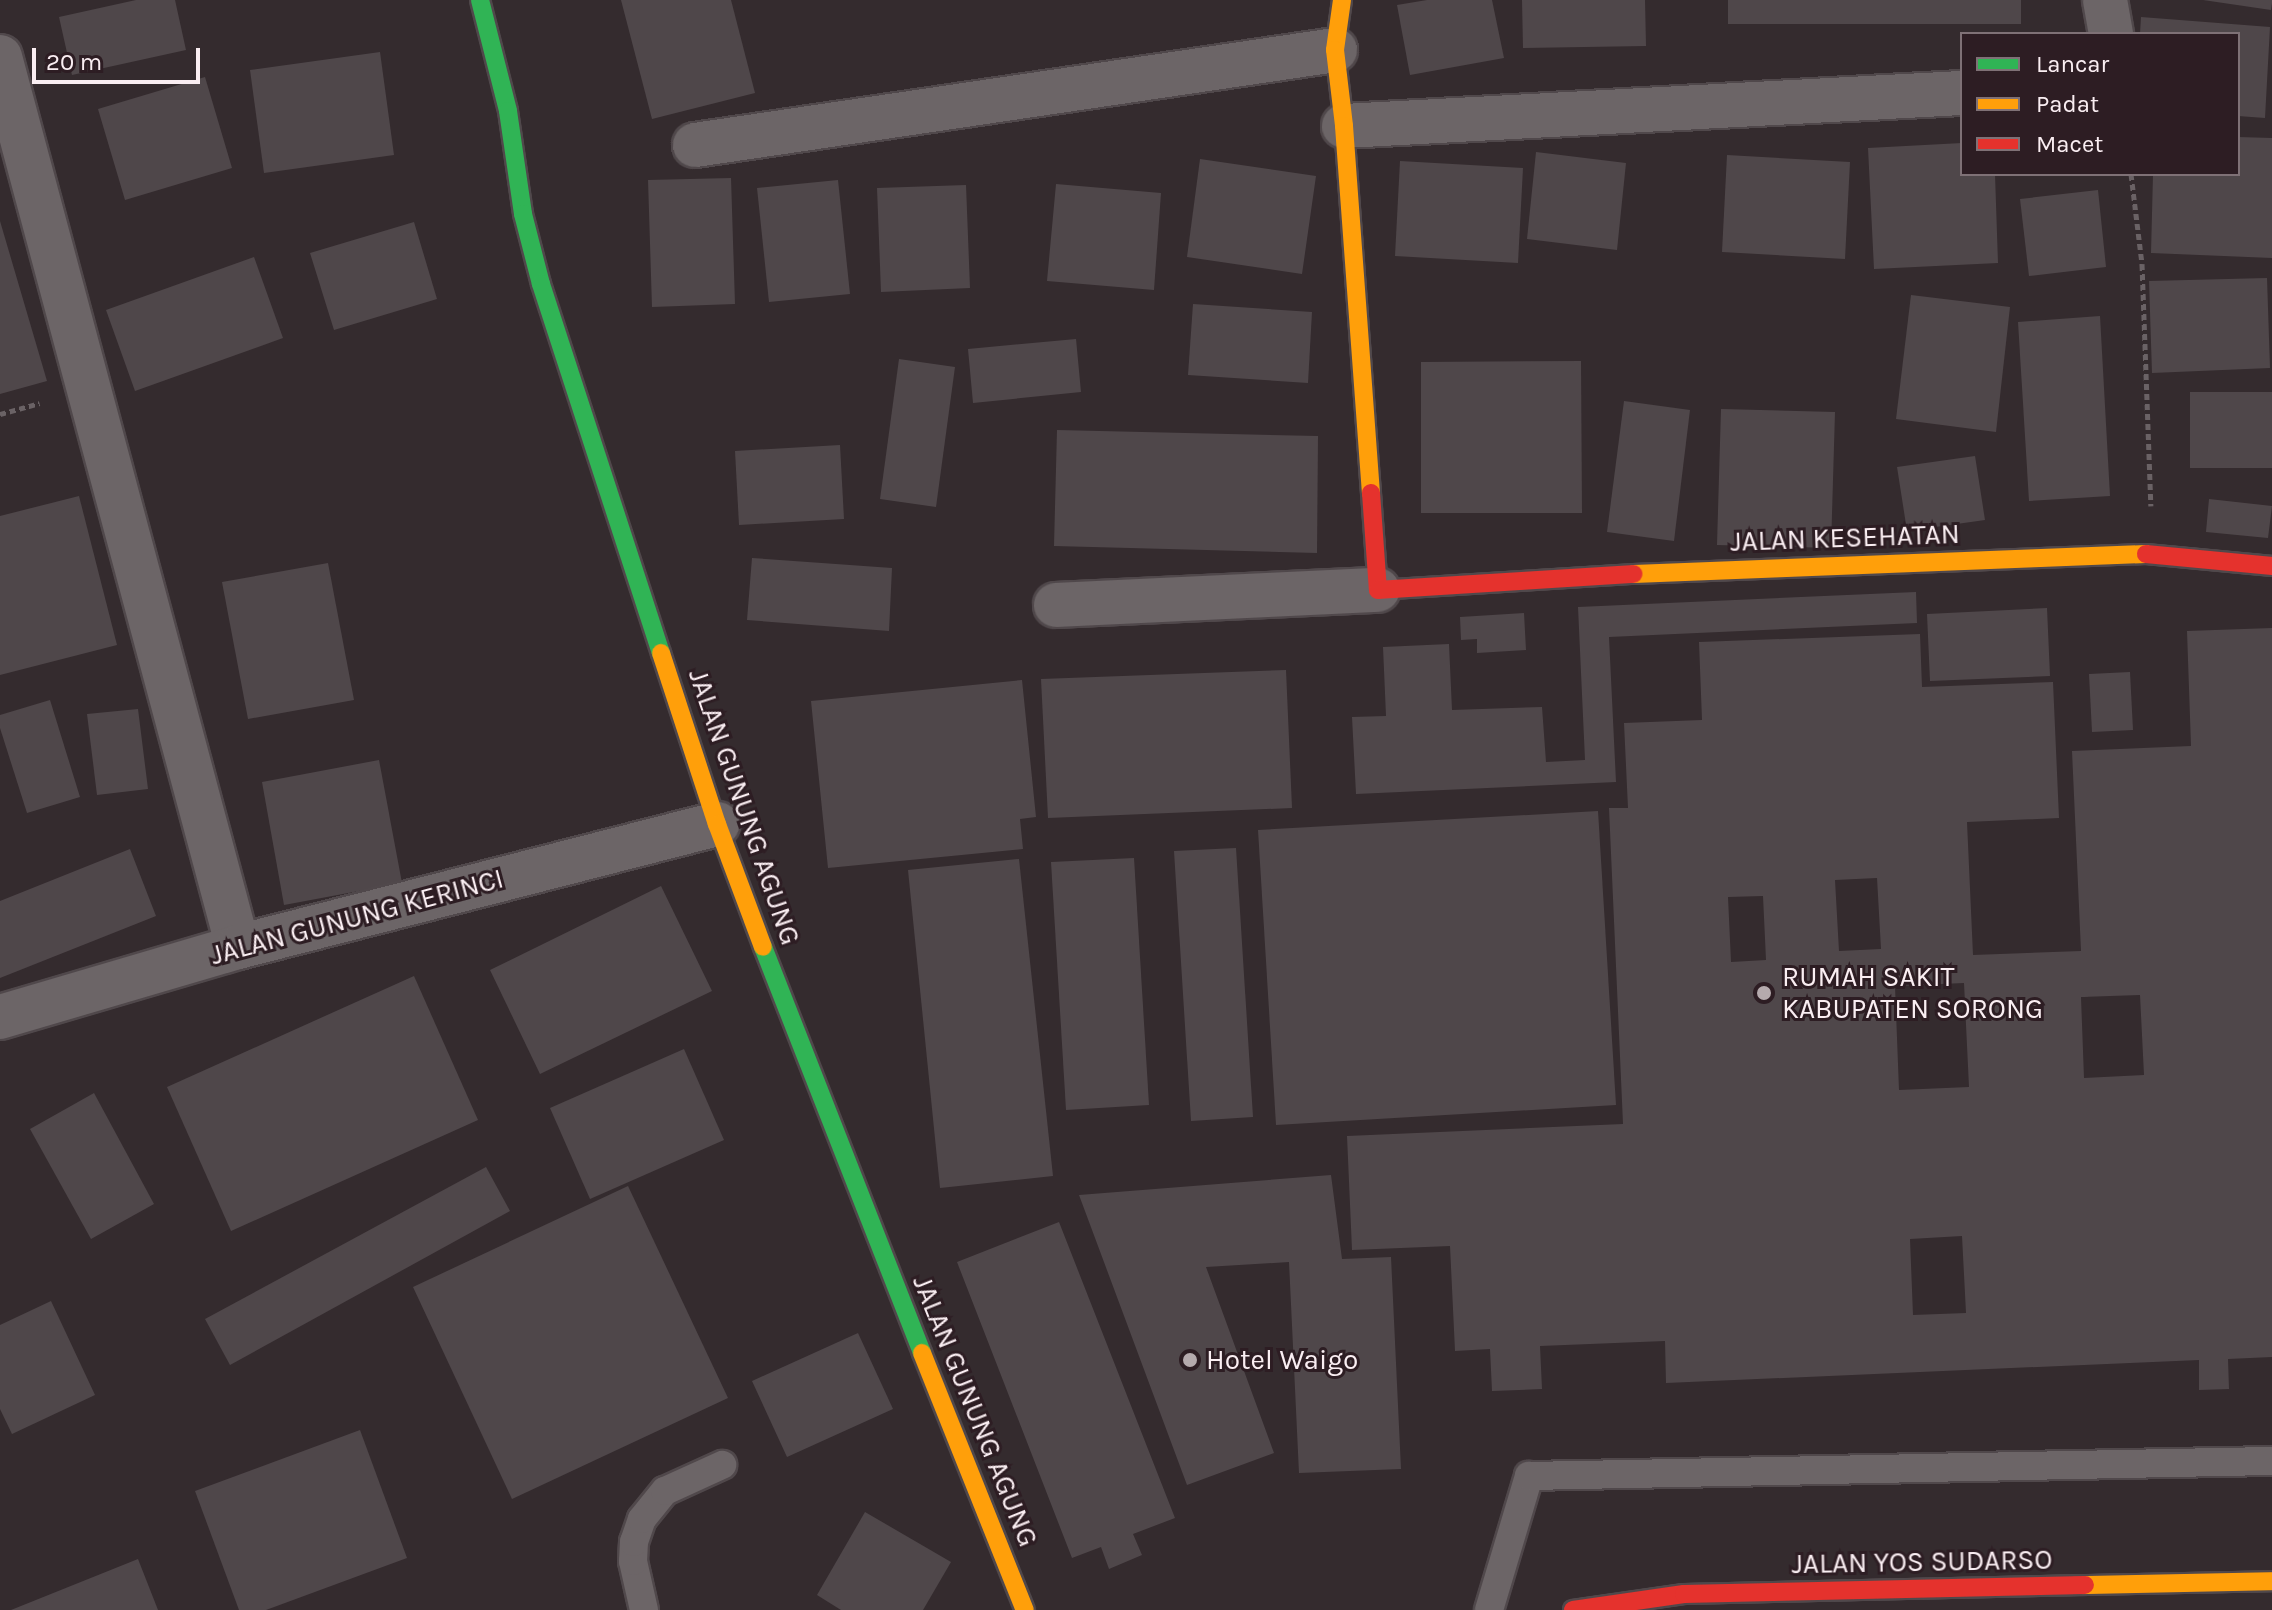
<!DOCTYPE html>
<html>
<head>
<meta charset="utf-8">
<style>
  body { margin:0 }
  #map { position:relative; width:2272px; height:1610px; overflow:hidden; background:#342b2e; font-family:Karla,sans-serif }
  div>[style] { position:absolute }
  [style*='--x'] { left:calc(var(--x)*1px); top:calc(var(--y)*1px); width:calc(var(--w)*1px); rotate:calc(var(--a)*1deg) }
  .building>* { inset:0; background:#4f474a }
  .path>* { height:5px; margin-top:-2.5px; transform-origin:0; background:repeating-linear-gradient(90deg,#6a6265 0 6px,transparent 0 10px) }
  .roads { filter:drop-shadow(2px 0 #50484b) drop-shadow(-2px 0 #50484b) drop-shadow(0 2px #50484b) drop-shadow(0 -2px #50484b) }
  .lane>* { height:28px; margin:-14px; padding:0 14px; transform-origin:14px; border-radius:14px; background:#6c6567 }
  .street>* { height:44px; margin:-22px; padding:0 22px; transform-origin:22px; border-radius:22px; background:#6c6567 }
  .fast>* { height:18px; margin:-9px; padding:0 9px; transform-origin:9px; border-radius:9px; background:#30b455 }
  .slow>* { height:18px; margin:-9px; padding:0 9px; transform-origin:9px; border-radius:9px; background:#ff9f0a }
  .jam>* { height:18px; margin:-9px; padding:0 9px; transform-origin:9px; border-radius:9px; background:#e5322d }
  .dots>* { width:22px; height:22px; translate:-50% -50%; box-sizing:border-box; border:4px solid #2d1d23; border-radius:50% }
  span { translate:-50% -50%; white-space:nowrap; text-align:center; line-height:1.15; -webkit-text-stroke:6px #2d1d23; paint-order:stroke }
  .street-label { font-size:28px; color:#faeef2 }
  .poi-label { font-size:28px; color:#faeef2 }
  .left { translate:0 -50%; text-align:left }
  .legend { position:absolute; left:1960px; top:32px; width:280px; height:144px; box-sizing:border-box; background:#2d1d23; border:2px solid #7f7176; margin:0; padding:10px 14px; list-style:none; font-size:24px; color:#faeef2 }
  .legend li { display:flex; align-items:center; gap:16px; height:40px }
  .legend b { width:40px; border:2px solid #7f7176 }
  .scale { position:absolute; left:32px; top:48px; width:168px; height:36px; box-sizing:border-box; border:4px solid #faeef2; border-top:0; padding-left:10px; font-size:24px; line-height:28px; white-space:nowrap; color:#faeef2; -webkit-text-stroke:6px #2d1d23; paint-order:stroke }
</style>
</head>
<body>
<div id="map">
  <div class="building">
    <div style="clip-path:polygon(136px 0,175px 0,186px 50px,72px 75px,59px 17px)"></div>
    <div style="clip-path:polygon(621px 0,731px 0,755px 93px,652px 119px)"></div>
    <div style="clip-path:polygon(1427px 0,1492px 0,1504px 58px,1410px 75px,1397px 5px)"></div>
    <div style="clip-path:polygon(1522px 0,1645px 0,1646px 46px,1523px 48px)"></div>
    <div style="clip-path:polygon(1728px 0,2021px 0,2021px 24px,1728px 24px)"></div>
    <div style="clip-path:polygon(2203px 0,2272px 0,2272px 3px,2271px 10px)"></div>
    <div style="clip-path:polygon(2141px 17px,2270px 27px,2265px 118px,2238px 116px,2238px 34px,2140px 34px)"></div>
    <div style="clip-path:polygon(380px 52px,394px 155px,264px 173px,250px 70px)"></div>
    <div style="clip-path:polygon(205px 77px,232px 168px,125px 200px,98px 109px)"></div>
    <div style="clip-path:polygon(2238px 137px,2272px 138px,2272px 258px,2151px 253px,2153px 174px,2238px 174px)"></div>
    <div style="clip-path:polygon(1962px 143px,1962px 174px,1995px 174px,1998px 263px,1874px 269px,1868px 148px)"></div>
    <div style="clip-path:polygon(1536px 152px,1626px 163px,1617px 250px,1527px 239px)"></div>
    <div style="clip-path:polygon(1727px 155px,1850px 162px,1845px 259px,1722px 252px)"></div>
    <div style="clip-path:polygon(1200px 159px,1316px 176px,1302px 274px,1187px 257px)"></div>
    <div style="clip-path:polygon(1400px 161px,1523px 168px,1518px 263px,1395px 256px)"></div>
    <div style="clip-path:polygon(731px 178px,735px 304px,652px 307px,648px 180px)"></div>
    <div style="clip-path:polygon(838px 180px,850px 294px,769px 302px,757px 188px)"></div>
    <div style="clip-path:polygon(1056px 184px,1161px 193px,1154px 290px,1047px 281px)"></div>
    <div style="clip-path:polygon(966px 185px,970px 288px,881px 292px,877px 188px)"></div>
    <div style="clip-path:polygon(2098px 190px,2106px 267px,2029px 276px,2020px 199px)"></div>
    <div style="clip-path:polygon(0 221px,47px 381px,0 394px)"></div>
    <div style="clip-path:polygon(414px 222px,437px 299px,334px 330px,310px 253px)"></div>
    <div style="clip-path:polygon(254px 257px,283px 338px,135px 391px,106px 310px)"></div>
    <div style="clip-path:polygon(2267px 278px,2270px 368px,2152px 373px,2149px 281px)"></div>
    <div style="clip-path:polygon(1911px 295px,2010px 307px,1996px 432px,1896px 419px)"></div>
    <div style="clip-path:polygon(1193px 304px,1312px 312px,1308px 383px,1188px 375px)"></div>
    <div style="clip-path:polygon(2100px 316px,2110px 496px,2029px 501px,2018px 322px)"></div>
    <div style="clip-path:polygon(1076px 339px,1081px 392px,973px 403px,968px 349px)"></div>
    <div style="clip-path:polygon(899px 359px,955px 367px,936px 507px,880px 499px)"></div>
    <div style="clip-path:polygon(1581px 361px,1582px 513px,1421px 513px,1421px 362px)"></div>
    <div style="clip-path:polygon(2190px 392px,2272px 392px,2272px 468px,2190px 468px)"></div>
    <div style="clip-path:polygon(1624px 401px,1690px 410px,1674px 541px,1607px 532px)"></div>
    <div style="clip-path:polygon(1721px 409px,1835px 412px,1831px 548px,1717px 545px)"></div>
    <div style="clip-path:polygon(1057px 430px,1318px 436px,1317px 553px,1054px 546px)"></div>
    <div style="clip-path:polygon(840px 445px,844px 519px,739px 525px,735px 451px)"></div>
    <div style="clip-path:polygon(1975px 456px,1985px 520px,1907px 531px,1897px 467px)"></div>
    <div style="clip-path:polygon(79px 496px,117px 645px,0 675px,0 516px)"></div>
    <div style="clip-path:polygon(2209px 499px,2272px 506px,2268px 538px,2206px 532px)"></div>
    <div style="clip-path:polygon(752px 558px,892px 568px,889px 631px,747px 620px)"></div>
    <div style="clip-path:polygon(328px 563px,354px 700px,248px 719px,222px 582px)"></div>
    <div style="clip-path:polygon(1916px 592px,1917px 623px,1609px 637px,1616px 782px,1356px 794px,1352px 717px,1386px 716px,1383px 647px,1449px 644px,1452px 710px,1542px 707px,1546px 762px,1585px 760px,1578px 607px)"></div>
    <div style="clip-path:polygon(2047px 608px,2050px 676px,1930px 681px,1927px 614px)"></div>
    <div style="clip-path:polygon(1524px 613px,1526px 650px,1477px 653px,1477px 639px,1461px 640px,1460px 617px)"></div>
    <div style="clip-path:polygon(evenodd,2272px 628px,2272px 1357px,2228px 1359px,2229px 1389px,2199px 1390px,2199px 1360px,1666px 1383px,1665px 1341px,1540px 1346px,1542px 1389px,1492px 1391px,1490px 1349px,1455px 1351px,1450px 1246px,1352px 1250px,1347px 1136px,1623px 1124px,1609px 808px,1628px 808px,1624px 723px,1702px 720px,1699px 642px,1920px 634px,1922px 687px,2053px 682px,2059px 818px,1967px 822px,1973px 955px,2081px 951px,2072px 751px,2191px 746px,2187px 631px,2272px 628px,1877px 878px,1881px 949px,1839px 951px,1835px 880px,1877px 878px,2272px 628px,1763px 896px,1766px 960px,1731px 962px,1728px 897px,1763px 896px,2272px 628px,1964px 983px,1969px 1087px,1899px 1090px,1895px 986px,1964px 983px,2272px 628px,2140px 995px,2144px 1075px,2084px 1078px,2081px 997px,2140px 995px,2272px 628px,1962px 1236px,1966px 1313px,1913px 1315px,1910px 1239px,1962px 1236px)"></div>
    <div style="clip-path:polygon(1286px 670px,1292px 808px,1048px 818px,1041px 679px)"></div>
    <div style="clip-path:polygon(2130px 672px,2133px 730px,2092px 732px,2089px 674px)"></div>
    <div style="clip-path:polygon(1022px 680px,1036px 817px,1020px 819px,1023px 849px,828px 868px,811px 701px)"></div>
    <div style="clip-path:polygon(50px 700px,80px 797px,27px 813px,0 728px,0 715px)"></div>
    <div style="clip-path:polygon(138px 709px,148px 789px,97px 795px,87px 714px)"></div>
    <div style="clip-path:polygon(379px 760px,402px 883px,284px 905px,262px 782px)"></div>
    <div style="clip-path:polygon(1598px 811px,1616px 1105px,1276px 1125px,1258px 830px)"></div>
    <div style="clip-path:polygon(1236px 848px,1253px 1117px,1191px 1121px,1174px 851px)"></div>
    <div style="clip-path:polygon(130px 849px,156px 916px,0 978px,0 901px)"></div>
    <div style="clip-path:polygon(1134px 858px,1149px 1105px,1066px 1110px,1051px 862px)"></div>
    <div style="clip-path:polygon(1019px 859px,1053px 1176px,940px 1188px,908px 870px)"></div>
    <div style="clip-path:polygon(661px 886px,712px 991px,540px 1074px,490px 970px)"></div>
    <div style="clip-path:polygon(414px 976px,478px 1120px,231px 1231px,167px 1087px)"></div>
    <div style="clip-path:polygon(684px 1049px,724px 1140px,590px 1199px,550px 1108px)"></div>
    <div style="clip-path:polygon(94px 1093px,154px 1204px,91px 1239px,30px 1129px)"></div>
    <div style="clip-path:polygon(486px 1167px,510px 1211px,230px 1365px,205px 1319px)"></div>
    <div style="clip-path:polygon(1331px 1175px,1342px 1259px,1391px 1257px,1401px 1469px,1299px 1473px,1289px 1262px,1206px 1267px,1274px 1453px,1187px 1485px,1079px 1195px)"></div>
    <div style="clip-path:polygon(628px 1186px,728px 1398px,512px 1499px,413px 1287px)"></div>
    <div style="clip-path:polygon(1059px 1222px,1175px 1518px,1133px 1534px,1142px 1555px,1109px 1569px,1101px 1547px,1072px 1558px,957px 1262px)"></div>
    <div style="clip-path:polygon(51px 1301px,95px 1395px,12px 1434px,0 1409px,0 1325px)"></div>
    <div style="clip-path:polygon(858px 1333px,893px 1409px,787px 1457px,752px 1381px)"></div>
    <div style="clip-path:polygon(360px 1430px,407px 1558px,266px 1610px,239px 1610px,195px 1491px)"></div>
    <div style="clip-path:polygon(865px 1512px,951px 1562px,923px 1610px,841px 1610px,817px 1595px)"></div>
    <div style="clip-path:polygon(138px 1559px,158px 1610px,11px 1610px)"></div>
  </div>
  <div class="path">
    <div style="--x:2131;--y:174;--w:91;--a:83"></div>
    <div style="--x:2142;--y:264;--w:242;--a:87.9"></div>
    <div style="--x:0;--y:414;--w:41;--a:-15.4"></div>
  </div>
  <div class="roads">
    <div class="lane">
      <div style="--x:644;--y:1610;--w:50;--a:-102.7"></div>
      <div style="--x:633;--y:1561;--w:19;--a:-87"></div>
      <div style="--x:634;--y:1542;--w:24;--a:-71"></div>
      <div style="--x:642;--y:1519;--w:36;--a:-51"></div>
      <div style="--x:665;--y:1491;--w:63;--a:-24.5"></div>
      <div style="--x:1489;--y:1610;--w:140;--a:-73.4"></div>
      <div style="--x:1529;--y:1476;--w:743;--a:-1.16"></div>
    </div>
    <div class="street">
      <div style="--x:2105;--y:0;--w:35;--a:80"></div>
      <div style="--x:0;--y:57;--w:921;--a:75.03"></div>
      <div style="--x:1344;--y:126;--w:619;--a:-3.06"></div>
      <div style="--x:695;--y:145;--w:647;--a:-8.44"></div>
      <div style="--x:1056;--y:605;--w:322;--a:-2.7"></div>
      <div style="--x:0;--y:1017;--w:248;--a:-16.4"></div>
      <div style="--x:238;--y:947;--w:495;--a:-14.4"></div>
    </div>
    <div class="fast">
      <div style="--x:480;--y:0;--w:114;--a:75.8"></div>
      <div style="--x:508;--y:111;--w:104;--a:81.7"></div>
      <div style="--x:523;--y:214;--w:72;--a:75.6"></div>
      <div style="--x:541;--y:284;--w:388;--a:72"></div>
      <div style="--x:763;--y:947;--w:436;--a:68.6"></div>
    </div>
    <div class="slow">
      <div style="--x:1342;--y:0;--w:50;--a:98"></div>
      <div style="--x:1335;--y:50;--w:77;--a:83.2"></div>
      <div style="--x:1344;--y:126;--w:368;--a:85.8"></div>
      <div style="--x:1634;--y:574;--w:512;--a:-2.24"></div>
      <div style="--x:661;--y:653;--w:180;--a:71.9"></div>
      <div style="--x:717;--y:824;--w:131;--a:69.5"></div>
      <div style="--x:922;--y:1353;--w:277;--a:68.2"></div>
      <div style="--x:2085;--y:1585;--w:187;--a:-1.2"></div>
    </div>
    <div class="jam">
      <div style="--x:1371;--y:493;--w:97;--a:85.9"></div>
      <div style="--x:1378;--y:590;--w:256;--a:-3.6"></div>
      <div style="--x:2146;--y:554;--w:127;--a:5.4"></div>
      <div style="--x:1573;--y:1610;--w:112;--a:-8.2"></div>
      <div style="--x:1684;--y:1594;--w:401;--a:-1.3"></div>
    </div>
  </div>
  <div class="dots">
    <div style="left:1764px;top:993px;background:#b5aaad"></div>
    <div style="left:1190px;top:1360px;background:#b5aaad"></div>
  </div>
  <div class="street-label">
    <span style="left:1845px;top:538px;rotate:-2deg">JALAN KESEHATAN</span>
    <span style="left:744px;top:807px;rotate:71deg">JALAN GUNUNG AGUNG</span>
    <span style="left:357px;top:917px;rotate:-15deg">JALAN GUNUNG KERINCI</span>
    <span style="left:975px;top:1411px;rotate:68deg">JALAN GUNUNG AGUNG</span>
    <span style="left:1922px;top:1562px;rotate:-1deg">JALAN YOS SUDARSO</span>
  </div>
  <div class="poi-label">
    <span class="left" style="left:1782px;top:993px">RUMAH SAKIT<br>KABUPATEN SORONG</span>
    <span class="left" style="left:1206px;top:1360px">Hotel Waigo</span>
  </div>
  <ul class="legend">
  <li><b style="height:10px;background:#30b455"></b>Lancar</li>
  <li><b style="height:10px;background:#ff9f0a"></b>Padat</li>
  <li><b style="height:10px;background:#e5322d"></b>Macet</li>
  </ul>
  <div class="scale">20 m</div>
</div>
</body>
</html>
